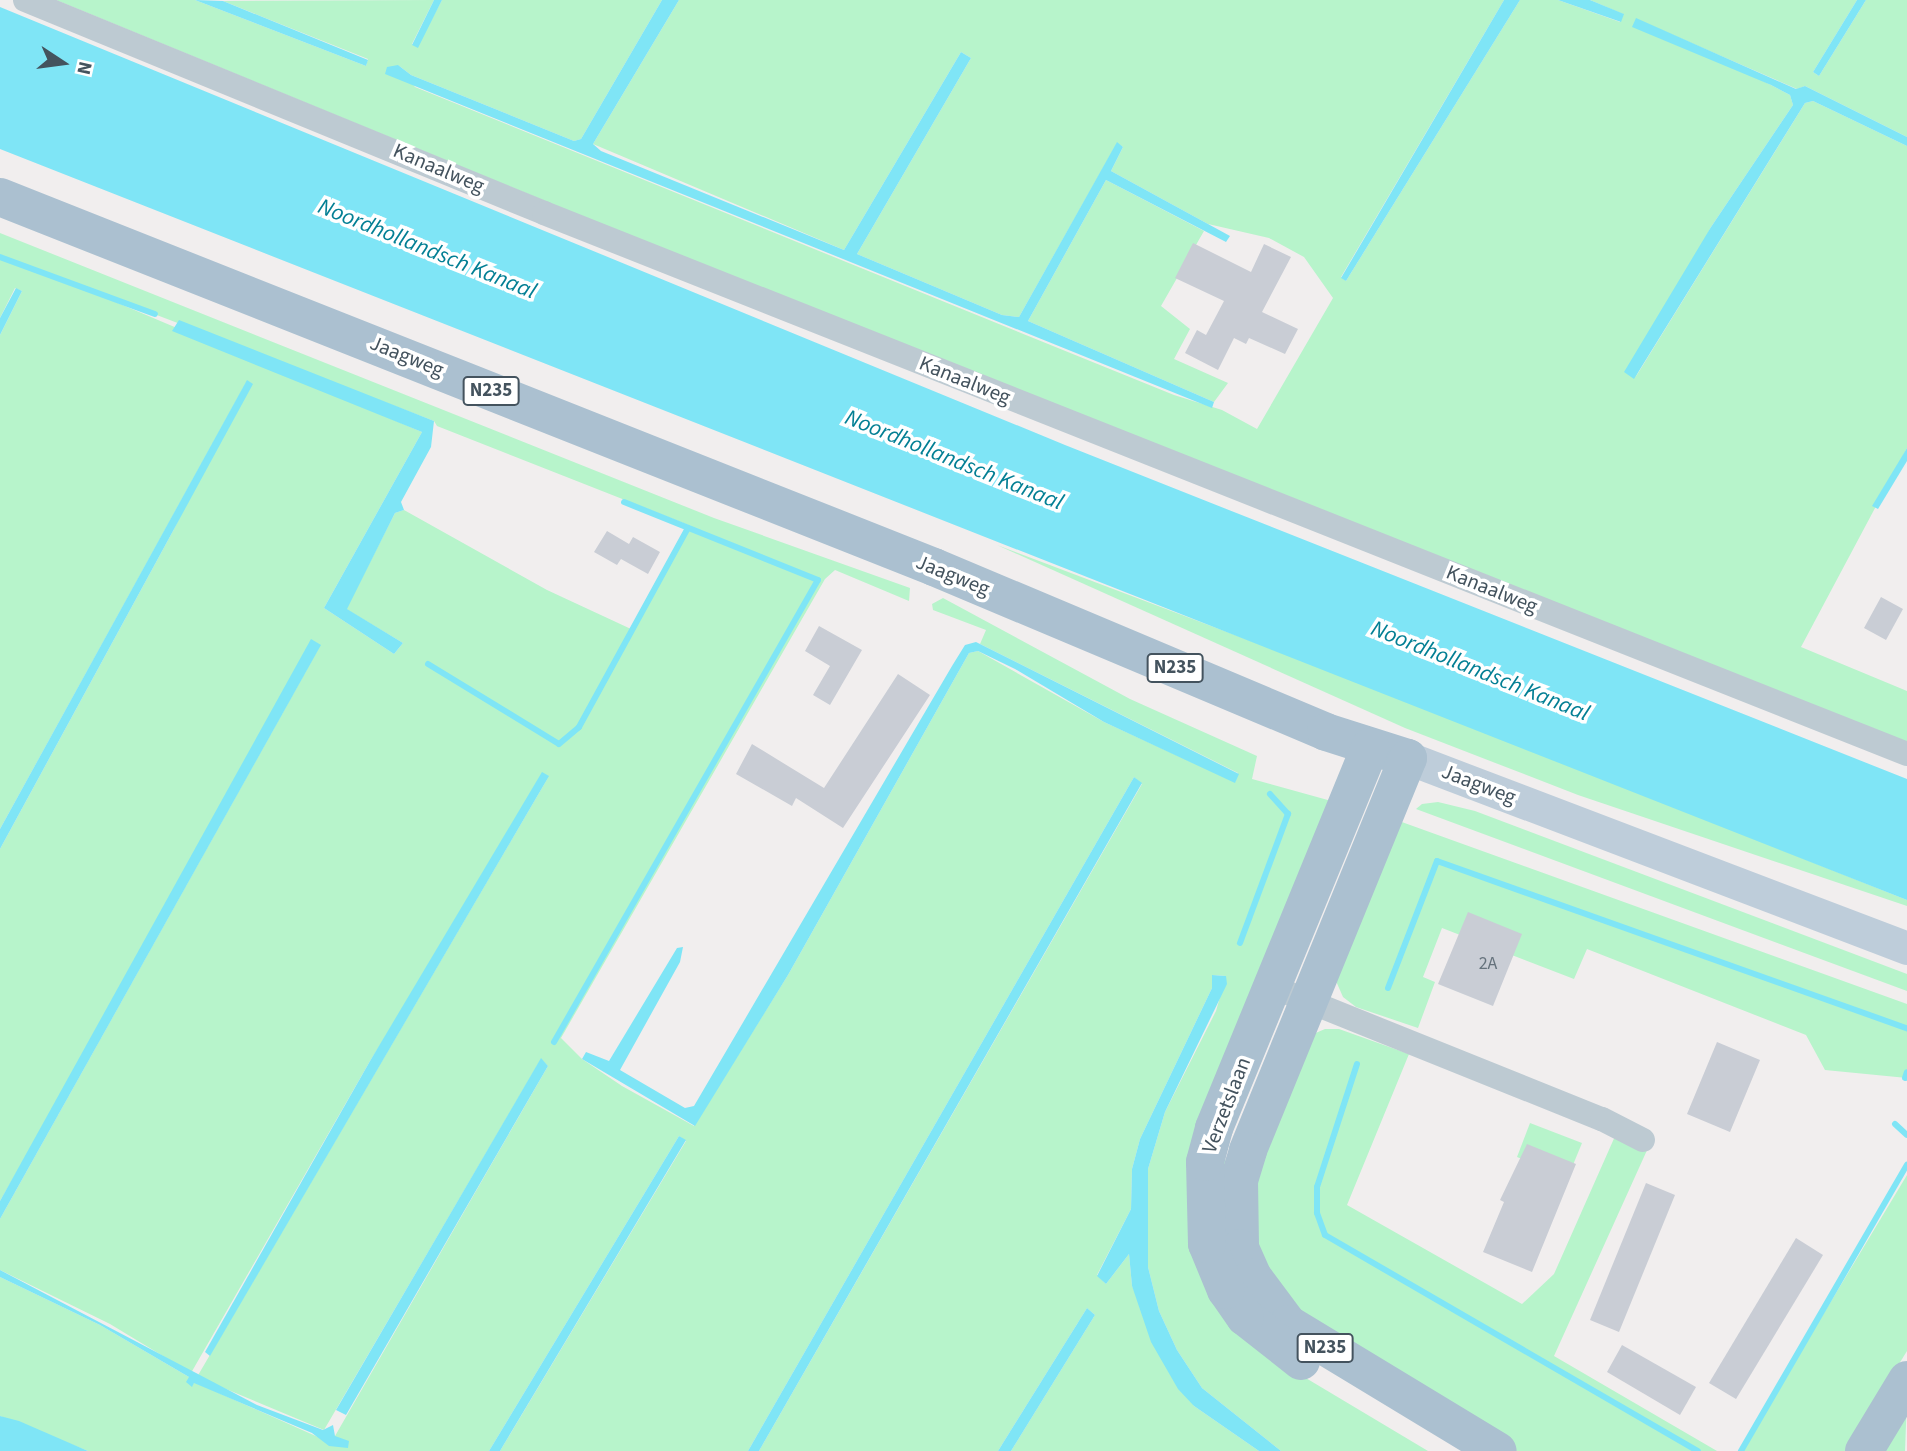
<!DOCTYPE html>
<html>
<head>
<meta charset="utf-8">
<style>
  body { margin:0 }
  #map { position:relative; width:1907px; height:1451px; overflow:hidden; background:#f1eeee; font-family:"Source Sans 3",sans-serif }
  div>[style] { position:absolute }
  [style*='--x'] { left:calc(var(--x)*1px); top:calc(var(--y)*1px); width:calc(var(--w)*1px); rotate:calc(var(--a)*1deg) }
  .green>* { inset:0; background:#b7f4cb }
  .water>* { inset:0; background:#7fe5f6 }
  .stream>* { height:6px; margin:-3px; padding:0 3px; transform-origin:3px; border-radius:3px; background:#7fe5f6 }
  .building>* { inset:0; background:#c9cdd5 }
  .street>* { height:24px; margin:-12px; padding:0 12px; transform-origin:12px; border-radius:12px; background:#bdcad2 }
  .secondary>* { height:33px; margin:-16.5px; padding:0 16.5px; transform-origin:16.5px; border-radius:16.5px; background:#becdda }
  .primary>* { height:38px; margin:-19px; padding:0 19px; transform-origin:19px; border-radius:19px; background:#abc0d0 }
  span { translate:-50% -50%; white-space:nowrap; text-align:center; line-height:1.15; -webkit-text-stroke:7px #fff; paint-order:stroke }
  .number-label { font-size:18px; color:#65727c }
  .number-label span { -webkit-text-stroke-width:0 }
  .shield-label span { padding:2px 5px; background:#fff; border:2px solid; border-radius:5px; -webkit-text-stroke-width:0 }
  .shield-label { font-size:19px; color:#44535e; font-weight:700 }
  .street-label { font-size:21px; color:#44535e }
  .water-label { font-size:23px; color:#037f94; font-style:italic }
  .north { position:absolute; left:28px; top:28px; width:70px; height:70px; -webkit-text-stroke:5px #fff; paint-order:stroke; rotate:103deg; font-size:19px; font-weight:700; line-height:28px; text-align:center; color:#44535e }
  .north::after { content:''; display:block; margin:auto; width:24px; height:32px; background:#44535e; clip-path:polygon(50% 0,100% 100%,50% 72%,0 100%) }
</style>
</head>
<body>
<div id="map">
  <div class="green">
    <div style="clip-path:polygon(56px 0,195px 0,366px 66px,368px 59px,223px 1px,434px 0,412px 44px,417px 47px,442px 0,662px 0,581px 139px,574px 141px,411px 75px,398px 65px,415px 87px,1174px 395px,1222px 410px,1257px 429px,1333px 298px,1304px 257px,1269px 238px,1208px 224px,1111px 171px,1123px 147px,1117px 143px,1019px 317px,1002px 315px,857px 254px,971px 58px,961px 52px,844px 250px,593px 144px,679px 0,1504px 0,1341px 277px,1346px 281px,1520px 0,1558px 0,1620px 22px,1623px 14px,1590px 0,1857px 0,1813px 72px,1819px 76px,1866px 0,1907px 0,1907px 137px,1805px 86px,1797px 89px,1636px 19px,1771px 85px,1790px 95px,1793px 105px,1711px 227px,1635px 378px,1805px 103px,1813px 101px,1907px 146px,1907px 448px,1801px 647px,1907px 691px,1907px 761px)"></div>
    <div style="clip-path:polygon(1106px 180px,1204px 231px,1161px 306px,1190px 329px,1174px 359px,1228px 383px,1214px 402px,1028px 321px)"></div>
    <div style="clip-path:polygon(evenodd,0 233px,714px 518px,910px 588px,909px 601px,835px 570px,825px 579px,561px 1038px,582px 1059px,622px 1086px,694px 1126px,788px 975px,969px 653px,978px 651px,1104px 722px,1235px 782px,1238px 773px,980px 644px,986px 630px,933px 610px,932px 604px,943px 598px,1130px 699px,1257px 756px,1252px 779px,1335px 802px,1213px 1109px,1274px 1359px,1428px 1451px,1281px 1451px,1202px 1388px,1177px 1350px,1159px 1311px,1148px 1267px,1148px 1169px,1165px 1112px,1216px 1011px,1226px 976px,1213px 975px,1212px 988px,1140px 1139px,1132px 1169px,1131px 1209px,1097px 1275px,1106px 1284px,1129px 1254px,1132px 1286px,1194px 1406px,1259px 1451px,1011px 1451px,1095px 1315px,1087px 1308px,998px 1451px,759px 1451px,1142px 784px,1134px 777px,748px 1451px,500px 1451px,686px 1141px,679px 1136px,489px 1451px,88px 1451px,0 1416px,0 1277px,100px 1325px,189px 1377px,192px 1386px,194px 1382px,318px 1437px,335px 1436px,548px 1066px,541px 1059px,324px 1430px,197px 1377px,549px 776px,370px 1061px,191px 1373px,110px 1324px,0 1270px,0 1219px,320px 646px,0 1201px,0 849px,173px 531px,247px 381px,0 829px,0 335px,22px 291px,15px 288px,0 318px,0 233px,47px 273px,434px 421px,437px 426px,691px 526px,631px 629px,547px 590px,404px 510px,395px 513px,346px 609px,403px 643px,394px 654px,324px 608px,422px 432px,47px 273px)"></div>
    <div style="clip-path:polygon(997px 545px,1388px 693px,1907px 900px,1907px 906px,1578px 795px,1405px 728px)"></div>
    <div style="clip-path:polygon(1438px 802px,1475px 811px,1907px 974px,1907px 991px,1416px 809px,1422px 804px)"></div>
    <div style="clip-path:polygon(1399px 821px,1907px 1004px,1907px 1078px,1825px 1070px,1806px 1035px,1587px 949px,1574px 979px,1442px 928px,1423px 977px,1435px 982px,1418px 1028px,1356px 1007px,1343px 997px,1336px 981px)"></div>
    <div style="clip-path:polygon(1325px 1029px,1339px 1029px,1409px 1054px,1347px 1205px,1522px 1304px,1554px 1274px,1616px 1134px,1648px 1148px,1554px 1356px,1717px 1451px,1516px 1451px,1274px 1296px,1246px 1203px,1311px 1035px)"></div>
    <div style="clip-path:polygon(1530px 1123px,1582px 1143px,1568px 1177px,1517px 1157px)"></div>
    <div style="clip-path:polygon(1907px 1175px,1907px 1351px,1845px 1451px,1741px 1451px)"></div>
    <div style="clip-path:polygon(1907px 1397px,1905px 1451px,1874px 1451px)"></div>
  </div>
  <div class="water">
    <div style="clip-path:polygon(195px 0,223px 1px,368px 60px,366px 66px)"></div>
    <div style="clip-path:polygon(434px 0,442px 0,418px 48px,412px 45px)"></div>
    <div style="clip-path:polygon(662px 0,679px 0,593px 144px,601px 151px,844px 250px,961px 52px,971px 58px,857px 254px,1002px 315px,1019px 317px,1117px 142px,1123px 147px,1111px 171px,1230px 236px,1226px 242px,1106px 180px,1028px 321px,1214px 402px,1212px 408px,385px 74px,387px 67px,398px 65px,411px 75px,574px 141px,581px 139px)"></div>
    <div style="clip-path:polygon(1504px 0,1520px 0,1346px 281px,1341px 278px)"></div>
    <div style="clip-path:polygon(1558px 0,1590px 0,1624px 14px,1621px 22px)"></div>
    <div style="clip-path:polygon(1857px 0,1866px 0,1819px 76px,1813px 72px)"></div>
    <div style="clip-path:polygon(0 7px,1065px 445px,1907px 779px,1907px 900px,0 149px)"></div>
    <div style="clip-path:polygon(1636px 18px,1796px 89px,1805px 86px,1907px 137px,1907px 146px,1813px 101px,1805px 103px,1634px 379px,1624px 372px,1711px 227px,1793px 105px,1790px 95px,1771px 85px,1632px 27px)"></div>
    <div style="clip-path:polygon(16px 288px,22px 291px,0 335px,0 318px)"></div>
    <div style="clip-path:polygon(179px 320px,434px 421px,431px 447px,401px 502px,404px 510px,395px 513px,347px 609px,403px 643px,394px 654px,324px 608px,422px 432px,172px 331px)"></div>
    <div style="clip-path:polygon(247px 380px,253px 384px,0 849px,0 829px)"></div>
    <div style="clip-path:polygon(1907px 448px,1907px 461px,1878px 509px,1872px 506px)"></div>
    <div style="clip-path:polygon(311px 639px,321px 645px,0 1219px,0 1201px)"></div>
    <div style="clip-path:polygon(976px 642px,1239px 774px,1235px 783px,1104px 722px,1015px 669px,978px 651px,969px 653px,788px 975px,695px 1126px,582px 1059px,586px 1052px,609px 1061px,677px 948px,683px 947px,680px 962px,620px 1070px,685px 1108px,694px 1106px,952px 666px,965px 645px)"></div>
    <div style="clip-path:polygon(542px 772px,549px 776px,210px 1356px,205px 1352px,370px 1061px)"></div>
    <div style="clip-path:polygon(1134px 777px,1142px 783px,759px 1451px,748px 1451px)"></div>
    <div style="clip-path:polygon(1212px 975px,1226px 976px,1227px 984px,1165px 1112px,1148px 1169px,1148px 1267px,1159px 1311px,1177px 1350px,1202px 1388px,1281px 1451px,1259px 1451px,1194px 1406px,1178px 1389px,1151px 1342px,1132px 1286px,1129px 1254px,1106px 1284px,1097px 1276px,1131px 1209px,1132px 1169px,1140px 1139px,1212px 988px)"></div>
    <div style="clip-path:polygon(541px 1058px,548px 1066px,346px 1415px,336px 1410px)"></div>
    <div style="clip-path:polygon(679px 1136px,686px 1140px,500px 1451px,489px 1451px)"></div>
    <div style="clip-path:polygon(0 1270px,257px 1405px,323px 1430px,333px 1425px,335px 1436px,349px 1441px,348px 1448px,329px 1446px,312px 1433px,194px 1383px,192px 1387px,186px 1382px,189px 1377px,100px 1325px,0 1277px)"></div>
    <div style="clip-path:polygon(1087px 1308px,1095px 1315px,1011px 1451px,998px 1451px)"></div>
    <div style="clip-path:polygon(0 1416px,19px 1421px,88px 1451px,0 1451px)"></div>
  </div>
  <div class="stream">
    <div style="--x:0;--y:257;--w:165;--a:20.2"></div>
    <div style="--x:428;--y:664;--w:153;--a:31.4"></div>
    <div style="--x:559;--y:744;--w:26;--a:-40"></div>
    <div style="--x:579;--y:727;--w:227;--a:-61.3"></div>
    <div style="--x:1240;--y:943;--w:138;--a:-69.6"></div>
    <div style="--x:1288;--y:814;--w:27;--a:-132"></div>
    <div style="--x:1388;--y:988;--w:136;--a:-68.9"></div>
    <div style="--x:1437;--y:861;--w:499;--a:19.6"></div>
    <div style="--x:554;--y:1042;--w:532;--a:-60.26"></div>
    <div style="--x:818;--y:580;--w:209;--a:-158.1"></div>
    <div style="--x:1357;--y:1064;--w:129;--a:108"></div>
    <div style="--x:1317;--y:1187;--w:26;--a:90"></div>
    <div style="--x:1317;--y:1213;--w:23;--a:70"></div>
    <div style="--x:1325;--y:1235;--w:431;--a:30.1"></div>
    <div style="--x:1905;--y:1078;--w:6;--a:-72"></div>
    <div style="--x:1895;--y:1124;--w:16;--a:43"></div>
    <div style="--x:1741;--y:1451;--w:331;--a:-59.9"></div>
  </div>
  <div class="building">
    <div style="clip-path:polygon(1193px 243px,1251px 272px,1264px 244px,1291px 257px,1262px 312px,1298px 329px,1285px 354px,1249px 338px,1246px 344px,1234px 338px,1218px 370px,1185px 353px,1197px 330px,1206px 335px,1224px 301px,1175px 278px)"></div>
    <div style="clip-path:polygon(607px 531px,629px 544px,633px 537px,660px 552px,648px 574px,621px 559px,617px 565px,594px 552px)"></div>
    <div style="clip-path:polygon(1881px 597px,1903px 609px,1886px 640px,1864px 628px)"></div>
    <div style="clip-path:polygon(819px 626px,862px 650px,830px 705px,813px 695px,830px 666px,805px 651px)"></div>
    <div style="clip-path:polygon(898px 674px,930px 695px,843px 828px,796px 798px,792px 806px,736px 774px,752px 744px,824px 788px)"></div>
    <div style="clip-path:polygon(1468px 912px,1522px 934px,1493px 1006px,1438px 984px)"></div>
    <div style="clip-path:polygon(1717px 1042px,1760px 1060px,1730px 1132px,1687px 1114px)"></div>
    <div style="clip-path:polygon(1527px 1144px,1576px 1164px,1532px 1272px,1483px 1252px,1504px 1202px,1500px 1200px)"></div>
    <div style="clip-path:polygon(1646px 1183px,1675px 1195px,1619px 1332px,1590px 1320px)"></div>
    <div style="clip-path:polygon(1796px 1238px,1823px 1255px,1736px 1399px,1709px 1383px)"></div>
    <div style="clip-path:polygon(1622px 1345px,1696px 1387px,1680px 1415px,1607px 1372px)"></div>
  </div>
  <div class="street">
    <div style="--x:25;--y:0;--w:561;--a:22.31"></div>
    <div style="--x:544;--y:213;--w:1466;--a:21.65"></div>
    <div style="--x:1273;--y:987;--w:354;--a:21.9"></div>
    <div style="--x:1602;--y:1119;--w:46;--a:27.1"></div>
  </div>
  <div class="secondary">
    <div style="--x:1408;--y:758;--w:534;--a:20.84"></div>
  </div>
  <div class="primary">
    <div style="--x:0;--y:197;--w:1005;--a:21.61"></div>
    <div style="--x:934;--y:567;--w:425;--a:22.8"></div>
    <div style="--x:1326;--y:732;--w:86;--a:17.6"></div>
    <div style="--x:1408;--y:758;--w:424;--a:112.2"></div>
    <div style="--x:1248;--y:1151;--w:31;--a:107"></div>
    <div style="--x:1239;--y:1181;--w:67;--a:89.1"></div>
    <div style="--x:1240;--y:1248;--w:32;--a:66"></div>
    <div style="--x:1253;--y:1277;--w:59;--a:53.3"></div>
    <div style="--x:1288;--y:1324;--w:245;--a:31.2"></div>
    <div style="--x:1301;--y:1361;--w:71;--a:-141.8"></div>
    <div style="--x:1245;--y:1317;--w:33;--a:-125"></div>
    <div style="--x:1226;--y:1290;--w:50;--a:-112.4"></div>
    <div style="--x:1207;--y:1244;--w:82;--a:-91.4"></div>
    <div style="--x:1205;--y:1162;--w:35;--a:-75"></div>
    <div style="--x:1214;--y:1128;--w:412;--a:-67.7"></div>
    <div style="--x:1864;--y:1451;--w:83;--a:-58.8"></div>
  </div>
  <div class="number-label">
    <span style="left:1488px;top:964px">2A</span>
  </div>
  <div class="shield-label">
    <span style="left:491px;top:391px">N235</span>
    <span style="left:1175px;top:668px">N235</span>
    <span style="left:1325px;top:1348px">N235</span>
  </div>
  <div class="street-label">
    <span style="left:439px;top:168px;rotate:23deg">Kanaalweg</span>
    <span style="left:407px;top:356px;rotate:22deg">Jaagweg</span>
    <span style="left:965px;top:380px;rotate:22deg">Kanaalweg</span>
    <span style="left:953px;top:575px;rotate:22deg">Jaagweg</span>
    <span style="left:1492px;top:589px;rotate:22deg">Kanaalweg</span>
    <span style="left:1479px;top:784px;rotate:21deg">Jaagweg</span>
    <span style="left:1226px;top:1105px;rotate:-69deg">Verzetslaan</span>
  </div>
  <div class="water-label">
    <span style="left:427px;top:249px;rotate:22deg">Noordhollandsch Kanaal</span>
    <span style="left:954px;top:460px;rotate:22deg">Noordhollandsch Kanaal</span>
    <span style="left:1480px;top:671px;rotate:22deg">Noordhollandsch Kanaal</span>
  </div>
  <div class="north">N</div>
</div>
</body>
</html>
